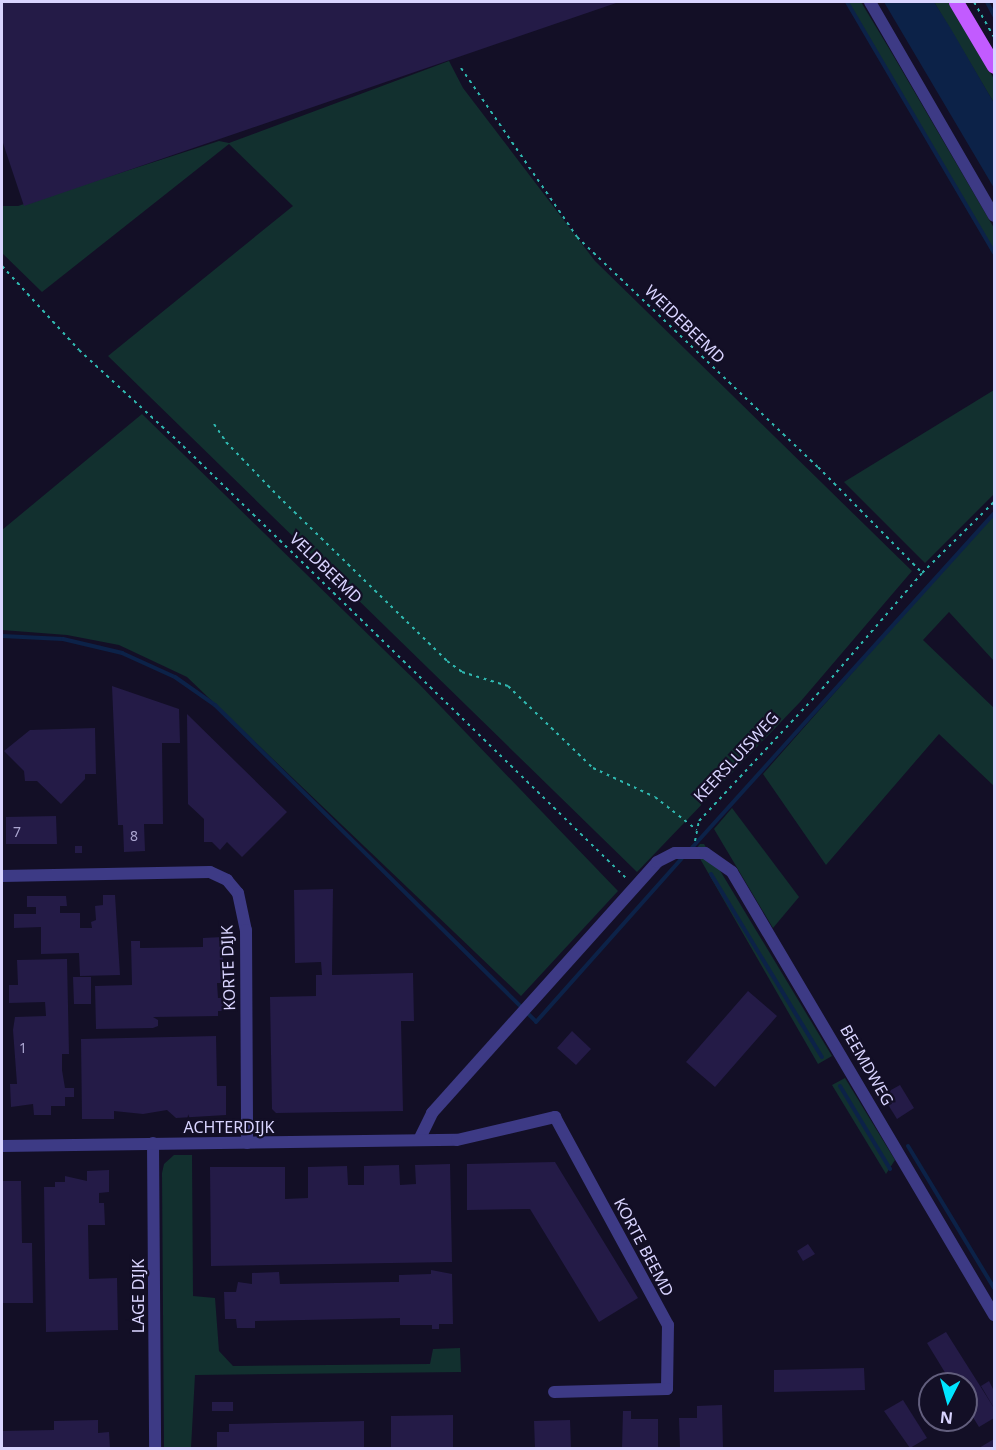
<!DOCTYPE html>
<html>
<head>
<meta charset="utf-8">
<style>
  body { margin:0 }
  #map { position:relative; width:996px; height:1450px; overflow:hidden; background:#130f26; font-family:"Noto Sans",sans-serif }
  div>[style] { position:absolute }
  [style*='--x'] { left:calc(var(--x)*1px); top:calc(var(--y)*1px); width:calc(var(--w)*1px); rotate:calc(var(--a)*1deg) }
  .green>* { inset:0; background:#12302f }
  .water>* { inset:0; background:#0c2248 }
  .stream>* { height:4px; margin:-2px; padding:0 2px; transform-origin:2px; border-radius:2px; background:#0c2248 }
  .building>* { inset:0; background:#241b47 }
  .path>* { height:2px; margin-top:-1px; transform-origin:0; background:repeating-linear-gradient(90deg,#2fb8b0 0 3px,transparent 0 7.5px) }
  .minor>* { height:12px; margin:-6px; padding:0 6px; transform-origin:6px; border-radius:6px; background:#3d3a85 }
  .major>* { height:15px; margin:-7.5px; padding:0 7.5px; transform-origin:7.5px; border-radius:7.5px; background:#c25bff }
  span { translate:-50% -50%; white-space:nowrap; text-align:center; line-height:1.15; -webkit-text-stroke:4.5px #130f26; paint-order:stroke }
  .number-label { font-size:14px; color:#aca6d1 }
  .number-label span { -webkit-text-stroke-width:0 }
  .street-label { font-size:16px; color:#d9d4ff }
  .frame { position:absolute; inset:0; border:3px solid #d9d4ff; pointer-events:none }
  .north { position:absolute; left:918px; top:1372px; width:60px; height:60px; box-sizing:border-box; background:#130f26; border:2px solid #625e7d; border-radius:50%; rotate:186deg; font-size:16px; font-weight:700; line-height:24px; text-align:center; color:#d9d4ff }
  .north::after { content:''; display:block; margin:auto; width:21px; height:27px; background:#00e5ff; clip-path:polygon(50% 0,100% 100%,50% 72%,0 100%) }
</style>
</head>
<body>
<div id="map">
  <div class="green">
    <div style="clip-path:polygon(847px 2px,861px 2px,890px 50px,994px 228px,994px 253px)"></div>
    <div style="clip-path:polygon(934px 2px,949px 2px,994px 79px,994px 103px)"></div>
    <div style="clip-path:polygon(449px 61px,463px 88px,595px 261px,912px 571px,801px 701px,637px 872px,108px 356px,293px 206px,229px 144px,42px 292px,2px 253px,2px 206px,18px 206px,219px 141px,229px 143px)"></div>
    <div style="clip-path:polygon(994px 390px,994px 494px,925px 563px,844px 482px)"></div>
    <div style="clip-path:polygon(142px 414px,420px 685px,618px 891px,521px 996px,187px 677px,119px 645px,67px 635px,2px 630px,2px 530px)"></div>
    <div style="clip-path:polygon(994px 512px,994px 661px,949px 612px,923px 640px,994px 708px,994px 786px,939px 734px,826px 865px,763px 774px)"></div>
    <div style="clip-path:polygon(732px 808px,799px 897px,773px 928px,714px 829px)"></div>
    <div style="clip-path:polygon(700px 844px,704px 844px,832px 1056px,818px 1064px,695px 850px)"></div>
    <div style="clip-path:polygon(845px 1078px,895px 1160px,886px 1174px,832px 1085px)"></div>
    <div style="clip-path:polygon(174px 1155px,192px 1155px,193px 1296px,215px 1298px,219px 1351px,233px 1366px,430px 1364px,433px 1349px,460px 1348px,461px 1372px,195px 1375px,191px 1448px,164px 1448px,162px 1173px,164px 1164px)"></div>
  </div>
  <div class="water">
    <div style="clip-path:polygon(884px 2px,934px 2px,951px 29px,994px 103px,994px 188px)"></div>
  </div>
  <div class="stream">
    <div style="--x:847;--y:2;--w:291;--a:59.6"></div>
    <div style="--x:987;--y:2;--w:15;--a:62"></div>
    <div style="--x:2;--y:636;--w:61;--a:2.8"></div>
    <div style="--x:63;--y:639;--w:61;--a:13.3"></div>
    <div style="--x:122;--y:653;--w:58;--a:24.4"></div>
    <div style="--x:175;--y:677;--w:49;--a:35"></div>
    <div style="--x:215;--y:705;--w:451;--a:44.6"></div>
    <div style="--x:536;--y:1022;--w:222;--a:-48.3"></div>
    <div style="--x:689;--y:851;--w:455;--a:-47.9"></div>
    <div style="--x:711;--y:874;--w:214;--a:58.8"></div>
    <div style="--x:840;--y:1086;--w:97;--a:58.9"></div>
    <div style="--x:908;--y:1146;--w:166;--a:58.8"></div>
  </div>
  <div class="building">
    <div style="clip-path:polygon(2px 2px,619px 2px,24px 206px,2px 140px)"></div>
    <div style="clip-path:polygon(112px 686px,179px 709px,180px 743px,162px 743px,163px 824px,144px 824px,145px 851px,124px 852px,123px 825px,118px 825px)"></div>
    <div style="clip-path:polygon(187px 714px,287px 812px,242px 857px,227px 842px,220px 850px,212px 842px,204px 842px,204px 819px,188px 804px)"></div>
    <div style="clip-path:polygon(95px 728px,96px 774px,85px 774px,85px 779px,61px 804px,37px 781px,25px 781px,24px 771px,4px 751px,30px 730px)"></div>
    <div style="clip-path:polygon(56px 816px,57px 844px,6px 844px,6px 817px)"></div>
    <div style="clip-path:polygon(75px 846px,82px 846px,82px 853px,75px 853px)"></div>
    <div style="clip-path:polygon(333px 889px,332px 975px,413px 973px,414px 1021px,401px 1021px,403px 1111px,276px 1113px,272px 1109px,270px 997px,316px 996px,316px 975px,322px 975px,321px 962px,295px 963px,294px 890px)"></div>
    <div style="clip-path:polygon(103px 895px,115px 895px,120px 975px,80px 976px,79px 953px,41px 954px,41px 927px,14px 928px,14px 914px,36px 914px,36px 907px,27px 907px,27px 896px,66px 896px,67px 906px,60px 906px,60px 913px,80px 913px,80px 928px,92px 928px,91px 922px,96px 920px,95px 906px,103px 905px)"></div>
    <div style="clip-path:polygon(222px 937px,224px 983px,217px 983px,218px 998px,225px 998px,226px 1011px,218px 1011px,218px 1016px,153px 1017px,158px 1020px,158px 1026px,153px 1028px,96px 1029px,95px 986px,132px 985px,131px 941px,140px 941px,140px 948px,203px 947px,203px 938px)"></div>
    <div style="clip-path:polygon(67px 959px,69px 1054px,62px 1054px,62px 1070px,65px 1088px,74px 1088px,74px 1097px,65px 1097px,65px 1106px,51px 1106px,51px 1115px,34px 1115px,33px 1104px,11px 1107px,10px 1084px,17px 1084px,13px 1030px,15px 1017px,46px 1016px,45px 1002px,9px 1003px,9px 985px,18px 985px,17px 960px)"></div>
    <div style="clip-path:polygon(73px 977px,91px 977px,91px 1004px,74px 1004px)"></div>
    <div style="clip-path:polygon(748px 991px,777px 1016px,715px 1087px,686px 1062px)"></div>
    <div style="clip-path:polygon(572px 1031px,591px 1049px,576px 1065px,557px 1048px)"></div>
    <div style="clip-path:polygon(216px 1036px,217px 1086px,226px 1086px,226px 1115px,176px 1118px,167px 1110px,143px 1114px,114px 1111px,114px 1119px,82px 1119px,81px 1039px)"></div>
    <div style="clip-path:polygon(900px 1085px,914px 1108px,897px 1119px,882px 1095px)"></div>
    <div style="clip-path:polygon(555px 1162px,638px 1298px,599px 1322px,530px 1209px,467px 1210px,467px 1164px)"></div>
    <div style="clip-path:polygon(450px 1164px,452px 1262px,211px 1266px,210px 1167px,285px 1167px,285px 1199px,308px 1198px,308px 1167px,347px 1166px,348px 1185px,364px 1185px,364px 1166px,399px 1165px,400px 1185px,416px 1184px,415px 1165px)"></div>
    <div style="clip-path:polygon(109px 1170px,109px 1192px,99px 1193px,99px 1203px,104px 1203px,105px 1225px,88px 1225px,89px 1279px,117px 1278px,118px 1330px,46px 1332px,44px 1187px,55px 1187px,55px 1182px,65px 1182px,65px 1176px,87px 1181px,87px 1171px)"></div>
    <div style="clip-path:polygon(2px 1181px,21px 1181px,22px 1243px,32px 1243px,33px 1303px,2px 1303px)"></div>
    <div style="clip-path:polygon(808px 1244px,815px 1254px,803px 1261px,797px 1251px)"></div>
    <div style="clip-path:polygon(431px 1270px,452px 1274px,453px 1324px,439px 1324px,439px 1329px,432px 1329px,432px 1325px,400px 1325px,400px 1318px,255px 1321px,255px 1328px,237px 1328px,236px 1319px,225px 1319px,224px 1292px,236px 1292px,238px 1282px,252px 1284px,252px 1273px,279px 1272px,280px 1284px,392px 1282px,399px 1282px,399px 1275px,431px 1274px)"></div>
    <div style="clip-path:polygon(946px 1332px,994px 1408px,994px 1418px,979px 1427px,966px 1406px,966px 1384px,952px 1384px,927px 1343px)"></div>
    <div style="clip-path:polygon(864px 1368px,865px 1390px,774px 1392px,774px 1370px)"></div>
    <div style="clip-path:polygon(989px 1381px,994px 1391px,994px 1408px,981px 1386px)"></div>
    <div style="clip-path:polygon(903px 1400px,927px 1438px,910px 1448px,884px 1411px)"></div>
    <div style="clip-path:polygon(212px 1402px,233px 1402px,233px 1411px,212px 1411px)"></div>
    <div style="clip-path:polygon(722px 1405px,723px 1448px,680px 1448px,679px 1418px,697px 1418px,697px 1406px)"></div>
    <div style="clip-path:polygon(623px 1411px,631px 1411px,631px 1419px,658px 1419px,658px 1448px,622px 1448px)"></div>
    <div style="clip-path:polygon(453px 1415px,453px 1448px,391px 1448px,391px 1416px)"></div>
    <div style="clip-path:polygon(98px 1420px,98px 1433px,109px 1432px,110px 1448px,2px 1448px,2px 1431px,54px 1430px,54px 1421px)"></div>
    <div style="clip-path:polygon(570px 1420px,571px 1448px,535px 1448px,534px 1421px)"></div>
    <div style="clip-path:polygon(364px 1421px,364px 1448px,217px 1448px,217px 1432px,229px 1432px,229px 1424px)"></div>
    <div style="clip-path:polygon(994px 1439px,994px 1448px,979px 1448px)"></div>
  </div>
  <div class="path">
    <div style="--x:974;--y:2;--w:40;--a:60.3"></div>
    <div style="--x:461;--y:68;--w:205;--a:55.5"></div>
    <div style="--x:577;--y:237;--w:333;--a:43.7"></div>
    <div style="--x:818;--y:467;--w:148;--a:45.5"></div>
    <div style="--x:2;--y:266;--w:114;--a:47.5"></div>
    <div style="--x:79;--y:350;--w:142;--a:42.7"></div>
    <div style="--x:183;--y:446;--w:620;--a:44.28"></div>
    <div style="--x:214;--y:424;--w:22;--a:56"></div>
    <div style="--x:226;--y:442;--w:75;--a:46.1"></div>
    <div style="--x:278;--y:496;--w:236;--a:44.3"></div>
    <div style="--x:447;--y:661;--w:19;--a:36"></div>
    <div style="--x:462;--y:672;--w:48;--a:16.9"></div>
    <div style="--x:508;--y:686;--w:118;--a:44"></div>
    <div style="--x:593;--y:768;--w:68;--a:25.1"></div>
    <div style="--x:655;--y:797;--w:53;--a:38.2"></div>
    <div style="--x:695;--y:841;--w:20;--a:-79"></div>
    <div style="--x:699;--y:821;--w:180;--a:-47"></div>
    <div style="--x:822;--y:689;--w:153;--a:-49.2"></div>
    <div style="--x:922;--y:573;--w:101;--a:-44.6"></div>
  </div>
  <div class="minor">
    <div style="--x:870;--y:2;--w:247;--a:59.9"></div>
    <div style="--x:2;--y:876;--w:208;--a:-1.1"></div>
    <div style="--x:210;--y:872;--w:19;--a:25"></div>
    <div style="--x:227;--y:880;--w:17;--a:50"></div>
    <div style="--x:238;--y:893;--w:38;--a:78"></div>
    <div style="--x:246;--y:930;--w:213;--a:89.7"></div>
    <div style="--x:419;--y:1140;--w:30;--a:-64"></div>
    <div style="--x:432;--y:1113;--w:337;--a:-48.1"></div>
    <div style="--x:657;--y:862;--w:20;--a:-27"></div>
    <div style="--x:675;--y:853;--w:30;--a:0"></div>
    <div style="--x:705;--y:853;--w:33;--a:35"></div>
    <div style="--x:732;--y:872;--w:515;--a:59.4"></div>
    <div style="--x:153;--y:1143;--w:305;--a:89.6"></div>
    <div style="--x:2;--y:1146;--w:455;--a:-0.8"></div>
    <div style="--x:457;--y:1140;--w:101;--a:-13.2"></div>
    <div style="--x:555;--y:1117;--w:237;--a:61.5"></div>
    <div style="--x:668;--y:1325;--w:64;--a:90.9"></div>
    <div style="--x:667;--y:1389;--w:113;--a:178.5"></div>
  </div>
  <div class="major">
    <div style="--x:956;--y:2;--w:74;--a:59.3"></div>
  </div>
  <div class="number-label">
    <span style="left:17px;top:832px">7</span>
    <span style="left:134px;top:836px">8</span>
    <span style="left:23px;top:1048px">1</span>
  </div>
  <div class="street-label">
    <span style="left:685px;top:324px;rotate:44deg">WEIDEBEEMD</span>
    <span style="left:326px;top:568px;rotate:44deg">VELDBEEMD</span>
    <span style="left:736px;top:757px;rotate:-47deg">KEERSLUISWEG</span>
    <span style="left:228px;top:968px;rotate:-92deg">KORTE DIJK</span>
    <span style="left:867px;top:1065px;rotate:60deg">BEEMDWEG</span>
    <span style="left:229px;top:1127px">ACHTERDIJK</span>
    <span style="left:644px;top:1247px;rotate:62deg">KORTE BEEMD</span>
    <span style="left:138px;top:1296px;rotate:-90deg">LAGE DIJK</span>
  </div>
  <div class="frame"></div>
  <div class="north">N</div>
</div>
</body>
</html>
